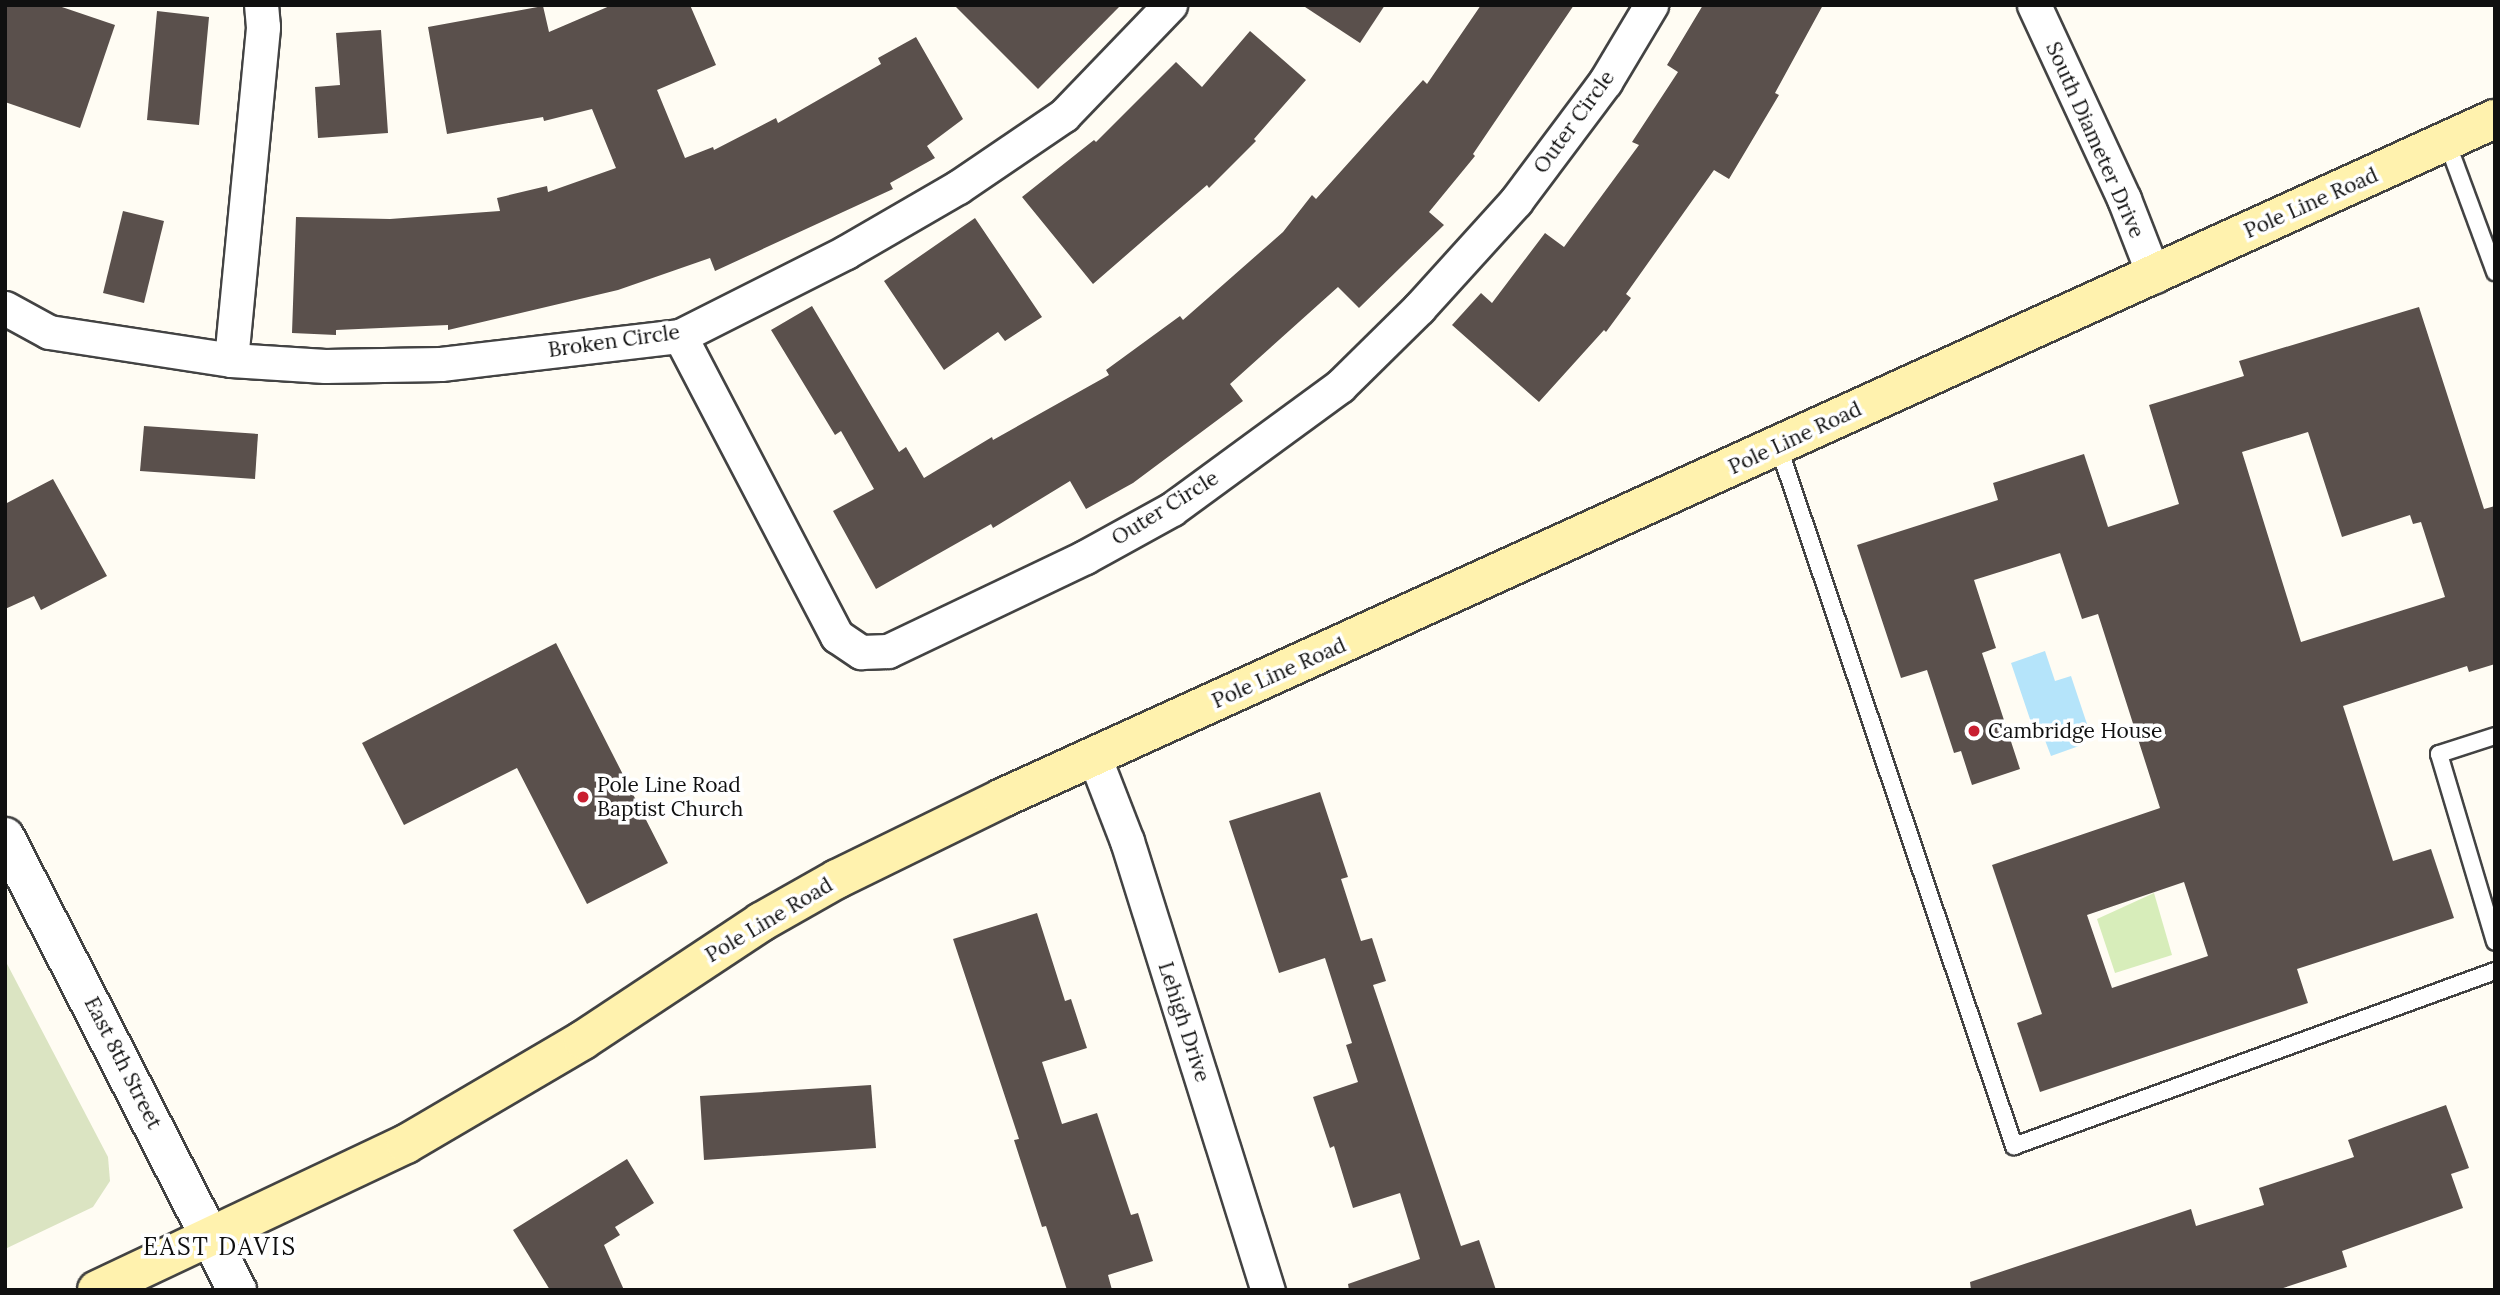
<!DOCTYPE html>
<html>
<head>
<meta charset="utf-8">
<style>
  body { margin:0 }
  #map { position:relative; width:2500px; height:1295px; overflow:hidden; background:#fffcf3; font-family:Lora,serif }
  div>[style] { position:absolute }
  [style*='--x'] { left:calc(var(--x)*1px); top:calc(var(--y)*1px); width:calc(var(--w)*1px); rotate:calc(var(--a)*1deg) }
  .green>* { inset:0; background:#d7edba }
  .cemetery>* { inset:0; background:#dbe4c2 }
  .water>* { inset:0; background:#b5e4fa }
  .building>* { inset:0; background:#5a504c }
  .roads { filter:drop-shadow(2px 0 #434343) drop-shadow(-2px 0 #434343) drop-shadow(0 2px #434343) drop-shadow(0 -2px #434343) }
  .service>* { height:16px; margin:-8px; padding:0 8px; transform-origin:8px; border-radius:8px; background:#fff }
  .minor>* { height:33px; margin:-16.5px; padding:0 16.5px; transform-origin:16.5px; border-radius:16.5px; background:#fff }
  .tertiary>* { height:38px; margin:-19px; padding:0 19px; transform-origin:19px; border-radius:19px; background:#fff }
  .secondary>* { height:38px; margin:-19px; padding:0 19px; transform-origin:19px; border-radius:19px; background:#fff2ae }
  .dots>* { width:19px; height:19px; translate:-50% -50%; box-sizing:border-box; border:4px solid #fff; border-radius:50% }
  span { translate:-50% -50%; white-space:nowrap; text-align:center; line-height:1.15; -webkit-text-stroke:7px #fff; paint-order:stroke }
  .street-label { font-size:21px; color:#101010 }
  .poi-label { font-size:21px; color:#101010 }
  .left { translate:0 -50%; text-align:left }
  .quarter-label { font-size:24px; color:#101010; letter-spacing:2px }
  .frame { position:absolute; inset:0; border:7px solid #101010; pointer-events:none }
</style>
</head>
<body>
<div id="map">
  <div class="green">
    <div style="clip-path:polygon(2154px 893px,2172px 955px,2115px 973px,2097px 919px)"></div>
  </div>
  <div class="cemetery">
    <div style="clip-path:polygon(5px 960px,108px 1157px,110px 1181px,93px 1207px,5px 1249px)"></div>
  </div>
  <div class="water">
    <div style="clip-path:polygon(2045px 651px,2055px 681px,2071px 676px,2088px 727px,2074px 732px,2079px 746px,2051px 756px,2043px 735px,2036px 737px,2011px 663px)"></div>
  </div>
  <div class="building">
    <div style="clip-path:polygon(5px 5px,56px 5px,115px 25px,80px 128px,5px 102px)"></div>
    <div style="clip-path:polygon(612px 5px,690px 5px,716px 65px,657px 90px,685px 158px,713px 147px,714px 150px,776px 118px,778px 123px,881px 64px,878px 58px,916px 37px,963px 119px,927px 146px,935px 158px,890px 183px,893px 189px,715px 271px,710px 258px,618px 290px,448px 330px,448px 325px,336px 330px,336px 335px,292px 333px,296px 217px,390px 219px,500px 211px,497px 198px,547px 186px,548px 192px,616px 168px,592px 109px,544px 121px,543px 117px,447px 134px,428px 27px,543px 6px,549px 32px)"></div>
    <div style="clip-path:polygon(954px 5px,1121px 5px,1038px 89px)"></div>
    <div style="clip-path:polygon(1302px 5px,1385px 5px,1360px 43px)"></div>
    <div style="clip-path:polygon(1481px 5px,1574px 5px,1473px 154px,1475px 156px,1429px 212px,1444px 225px,1359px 308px,1338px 287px,1230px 384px,1243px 401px,1133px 483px,1086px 509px,1070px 481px,993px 528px,991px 524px,876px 589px,833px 511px,874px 489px,841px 431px,835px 435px,771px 330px,812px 306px,899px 452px,906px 447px,924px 478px,992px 437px,993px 440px,1109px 375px,1106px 370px,1180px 316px,1183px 320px,1283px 232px,1312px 195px,1316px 199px,1423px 80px,1427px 84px)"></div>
    <div style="clip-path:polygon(1703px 5px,1823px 5px,1775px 93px,1779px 95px,1729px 179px,1714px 170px,1626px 294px,1631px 298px,1606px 332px,1604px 330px,1539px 402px,1452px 325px,1481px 293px,1492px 303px,1545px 233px,1564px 247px,1639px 145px,1632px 142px,1678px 72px,1667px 65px)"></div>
    <div style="clip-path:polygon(157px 11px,209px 17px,199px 125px,147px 120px)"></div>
    <div style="clip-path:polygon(381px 30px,388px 133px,318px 138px,315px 87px,340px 85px,336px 33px)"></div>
    <div style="clip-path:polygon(1250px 31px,1306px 80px,1254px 139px,1256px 141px,1209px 188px,1207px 185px,1093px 284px,1022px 197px,1094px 140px,1096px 142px,1176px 62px,1202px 87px)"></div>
    <div style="clip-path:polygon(123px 211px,164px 221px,144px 303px,103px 293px)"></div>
    <div style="clip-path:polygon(975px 218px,1042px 317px,1005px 341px,998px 332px,944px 370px,884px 281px)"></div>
    <div style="clip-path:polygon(evenodd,2419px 307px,2484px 509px,2495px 506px,2495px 664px,2469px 672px,2467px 666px,2343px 706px,2393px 861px,2431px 849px,2454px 918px,2297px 969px,2308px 1003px,2040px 1092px,2017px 1023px,2042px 1014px,1992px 865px,2160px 808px,2098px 614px,2082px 619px,2060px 553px,1974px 580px,1996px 648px,1982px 653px,2020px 769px,1972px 785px,1961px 751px,1954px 753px,1927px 670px,1901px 678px,1857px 545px,1998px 500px,1993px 483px,2084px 454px,2108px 527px,2179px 504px,2149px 405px,2244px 376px,2239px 361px,2419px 307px,2308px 432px,2342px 537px,2410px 515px,2413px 524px,2421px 522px,2445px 597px,2301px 642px,2242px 452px,2308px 432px,2419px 307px,2184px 882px,2208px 956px,2112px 988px,2087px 915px,2184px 882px)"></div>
    <div style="clip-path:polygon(144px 426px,258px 434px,255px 479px,140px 471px)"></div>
    <div style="clip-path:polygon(53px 479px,107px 576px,41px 610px,34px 596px,5px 609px,5px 504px)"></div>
    <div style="clip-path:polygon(556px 643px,668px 863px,587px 904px,517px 768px,404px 825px,362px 743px)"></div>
    <div style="clip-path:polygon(1320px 792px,1348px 877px,1341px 879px,1361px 941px,1372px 938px,1386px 981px,1373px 985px,1461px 1246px,1479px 1240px,1496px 1290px,1349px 1290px,1348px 1284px,1420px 1259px,1400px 1193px,1353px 1208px,1334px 1146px,1330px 1148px,1313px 1097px,1358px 1082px,1346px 1045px,1352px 1043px,1325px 958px,1279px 973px,1229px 821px)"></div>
    <div style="clip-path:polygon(1037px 913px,1065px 1001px,1071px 999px,1087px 1048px,1042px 1062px,1062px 1124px,1097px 1113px,1131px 1215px,1138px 1213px,1153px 1261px,1108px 1275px,1112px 1290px,1067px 1290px,1046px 1226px,1042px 1227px,1014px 1140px,1019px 1139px,953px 939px)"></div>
    <div style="clip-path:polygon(871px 1085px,876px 1148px,704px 1160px,700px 1096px)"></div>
    <div style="clip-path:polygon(2446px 1105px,2469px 1168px,2451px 1174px,2463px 1208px,2342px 1251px,2347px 1267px,2277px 1290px,1971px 1290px,1970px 1282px,2191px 1209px,2196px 1226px,2264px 1205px,2259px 1188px,2354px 1157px,2348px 1140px)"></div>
    <div style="clip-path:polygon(627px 1159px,654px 1203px,615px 1227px,620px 1235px,604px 1245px,624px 1290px,550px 1290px,513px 1230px)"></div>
  </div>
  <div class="roads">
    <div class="service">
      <div style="--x:2447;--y:142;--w:139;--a:69.7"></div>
      <div style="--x:1778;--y:445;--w:740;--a:71.39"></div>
      <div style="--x:2014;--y:1146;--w:512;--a:-19.99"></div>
      <div style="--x:2495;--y:736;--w:59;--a:162.2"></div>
      <div style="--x:2439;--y:754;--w:196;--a:73.4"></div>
    </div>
    <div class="minor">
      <div style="--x:2034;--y:5;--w:214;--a:65.1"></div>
      <div style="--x:2124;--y:199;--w:83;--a:68.7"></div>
      <div style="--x:5;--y:308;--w:50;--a:28.6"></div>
      <div style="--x:49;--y:332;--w:184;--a:8.7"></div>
      <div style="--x:231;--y:360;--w:94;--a:3.7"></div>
      <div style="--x:325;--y:366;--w:116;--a:-1"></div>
      <div style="--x:441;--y:364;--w:241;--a:-6.7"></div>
      <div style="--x:680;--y:336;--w:186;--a:-26.8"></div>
      <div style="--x:846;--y:252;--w:129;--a:-30.1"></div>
      <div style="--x:958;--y:187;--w:128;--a:-34.2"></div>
      <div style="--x:1064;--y:115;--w:153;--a:-46.1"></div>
      <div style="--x:680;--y:336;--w:339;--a:62.4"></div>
      <div style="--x:837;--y:636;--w:29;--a:34"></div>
      <div style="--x:861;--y:652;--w:27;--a:-2"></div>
      <div style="--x:888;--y:651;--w:218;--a:-25.5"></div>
      <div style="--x:1085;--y:557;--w:99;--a:-28.9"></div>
      <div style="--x:1172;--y:509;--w:208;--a:-36.2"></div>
      <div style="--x:1340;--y:386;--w:111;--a:-44.6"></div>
      <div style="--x:1419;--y:308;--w:144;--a:-47.8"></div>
      <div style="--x:1516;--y:201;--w:149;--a:-53.2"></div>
      <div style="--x:1605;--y:82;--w:90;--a:-59.1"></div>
      <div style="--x:231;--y:360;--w:335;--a:-84.5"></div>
      <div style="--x:263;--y:27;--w:22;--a:-95"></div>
      <div style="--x:1094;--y:756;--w:91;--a:68.8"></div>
      <div style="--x:1127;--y:841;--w:471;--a:72.6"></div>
    </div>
    <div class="tertiary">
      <div style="--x:5;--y:837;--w:509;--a:62.88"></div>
    </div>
    <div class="secondary">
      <div style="--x:97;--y:1290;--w:342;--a:-25.3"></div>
      <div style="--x:406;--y:1144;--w:205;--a:-30.4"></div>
      <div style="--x:583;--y:1040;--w:214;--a:-33.5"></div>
      <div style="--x:761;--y:922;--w:87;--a:-29.5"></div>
      <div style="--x:837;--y:879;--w:184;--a:-26.1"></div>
      <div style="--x:1002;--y:798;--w:1640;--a:-24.46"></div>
    </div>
  </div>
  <div class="dots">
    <div style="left:1974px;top:731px;background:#c91f31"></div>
    <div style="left:583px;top:797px;background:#c91f31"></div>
  </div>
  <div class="street-label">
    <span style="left:1574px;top:122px;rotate:-54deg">Outer Circle</span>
    <span style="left:2095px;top:140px;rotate:66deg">South Diameter Drive</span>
    <span style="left:2311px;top:203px;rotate:-24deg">Pole Line Road</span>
    <span style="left:614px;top:341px;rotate:-8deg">Broken Circle</span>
    <span style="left:1795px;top:438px;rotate:-25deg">Pole Line Road</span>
    <span style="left:1165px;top:508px;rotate:-32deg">Outer Circle</span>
    <span style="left:1279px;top:673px;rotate:-24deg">Pole Line Road</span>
    <span style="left:769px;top:920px;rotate:-31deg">Pole Line Road</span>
    <span style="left:1184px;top:1022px;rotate:72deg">Lehigh Drive</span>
    <span style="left:123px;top:1063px;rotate:63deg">East 8th Street</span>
  </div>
  <div class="poi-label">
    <span class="left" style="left:1988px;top:731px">Cambridge House</span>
    <span class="left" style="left:597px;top:797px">Pole Line Road<br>Baptist Church</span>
  </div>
  <div class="quarter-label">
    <span style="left:220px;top:1247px">EAST DAVIS</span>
  </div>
  <div class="frame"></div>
</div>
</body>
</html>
